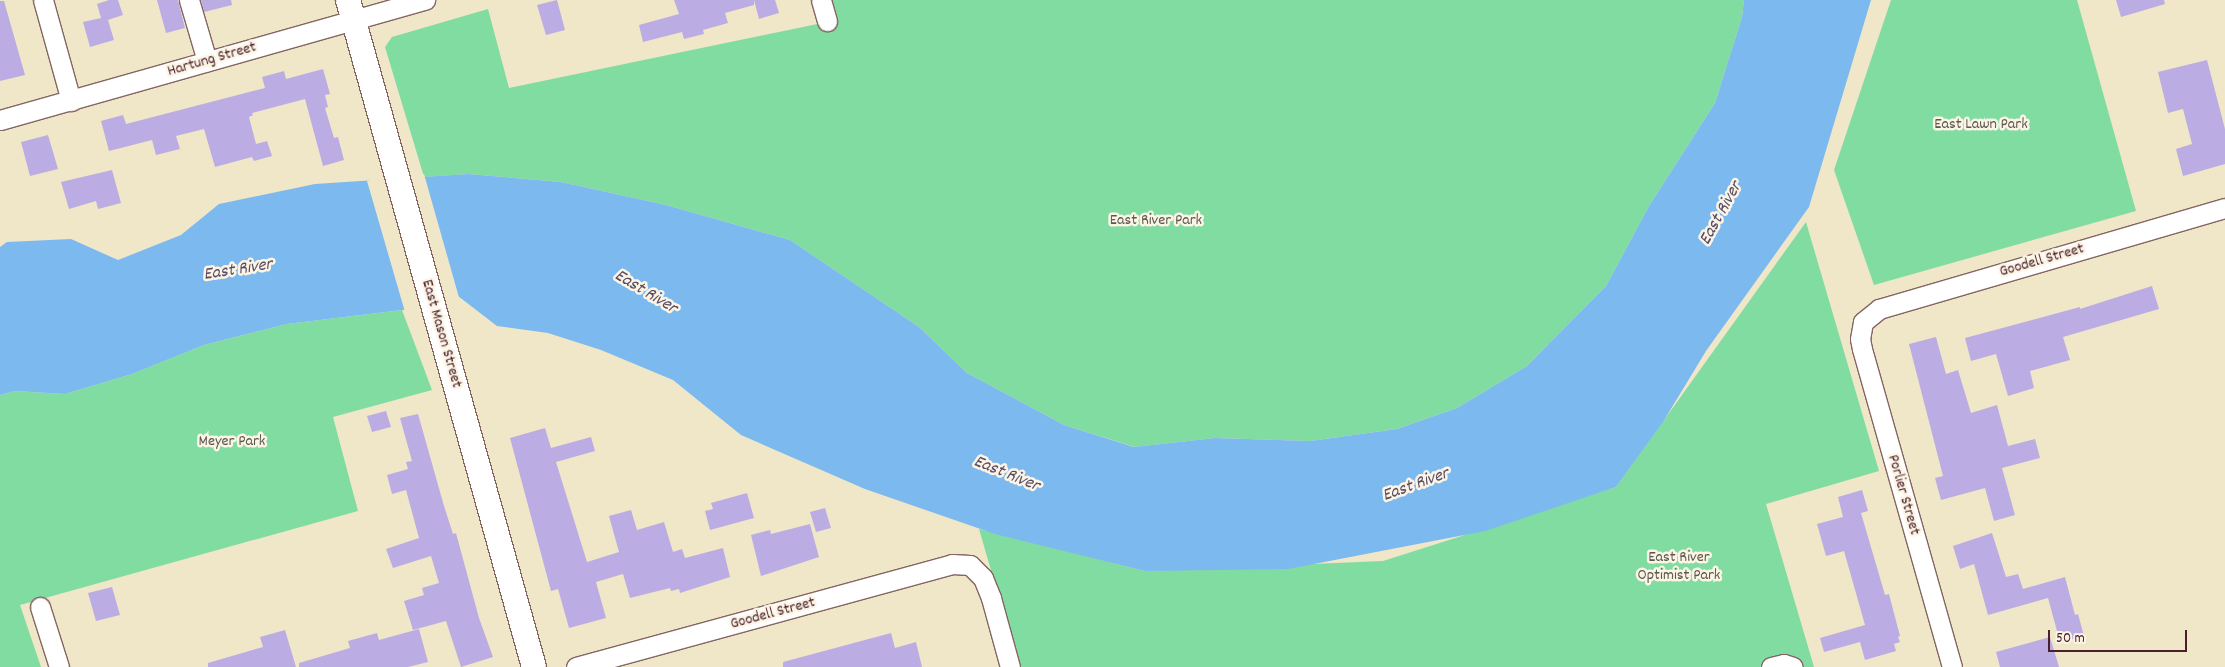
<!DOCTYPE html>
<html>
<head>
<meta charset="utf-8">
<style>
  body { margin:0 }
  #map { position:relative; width:2225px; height:667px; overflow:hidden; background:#f0e6c8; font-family:Dekko,sans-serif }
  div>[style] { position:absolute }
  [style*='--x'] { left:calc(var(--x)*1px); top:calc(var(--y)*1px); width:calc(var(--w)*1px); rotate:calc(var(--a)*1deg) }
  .green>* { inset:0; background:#81dca2 }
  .water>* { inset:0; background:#7cb9ef }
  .pier>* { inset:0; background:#f0e6c8 }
  .building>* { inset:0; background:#bbade4 }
  .roads { filter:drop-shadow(1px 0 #846562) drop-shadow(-1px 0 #846562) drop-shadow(0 1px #846562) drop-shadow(0 -1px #846562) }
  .minor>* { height:19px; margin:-9.5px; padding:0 9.5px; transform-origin:9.5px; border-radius:9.5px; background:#fff }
  .major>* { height:24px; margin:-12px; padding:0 12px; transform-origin:12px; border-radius:12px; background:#fff }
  span { translate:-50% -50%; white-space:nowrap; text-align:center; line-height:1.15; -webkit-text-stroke:5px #fcf5e5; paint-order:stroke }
  .street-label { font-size:16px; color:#4a1f2b }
  .park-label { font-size:16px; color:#5a584f }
  .water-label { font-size:18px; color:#594d66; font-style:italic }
  .scale { position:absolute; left:2048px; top:630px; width:139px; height:22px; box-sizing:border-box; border:2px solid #4a1f2b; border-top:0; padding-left:6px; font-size:15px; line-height:18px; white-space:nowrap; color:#4a1f2b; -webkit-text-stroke:4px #fcf5e5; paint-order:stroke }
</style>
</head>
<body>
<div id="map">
  <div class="green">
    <div style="clip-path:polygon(821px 0,1744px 0,1742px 17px,1715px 103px,1649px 206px,1606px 286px,1527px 366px,1457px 408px,1397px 429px,1310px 441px,1215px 438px,1135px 447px,1064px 425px,967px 373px,919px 327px,790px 240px,666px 205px,561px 182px,468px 174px,424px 177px,385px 47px,392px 37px,488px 9px,509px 88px,827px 22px)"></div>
    <div style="clip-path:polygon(1891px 0,2077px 0,2136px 211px,1874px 285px,1834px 170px)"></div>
    <div style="clip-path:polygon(1806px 222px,1879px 471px,1766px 504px,1814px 667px,1019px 667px,979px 529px,1145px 571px,1383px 561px,1616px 487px)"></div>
    <div style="clip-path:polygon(402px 310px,432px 390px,333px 417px,358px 511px,20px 605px,41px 667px,0 667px,0 395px,15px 391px,65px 394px,132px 374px,204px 345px,287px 324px)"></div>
  </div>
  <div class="water">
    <div style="clip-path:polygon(1744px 0,1871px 0,1809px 207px,1706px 351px,1663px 422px,1616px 487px,1485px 531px,1288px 569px,1145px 571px,995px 534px,865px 489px,741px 435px,673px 380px,601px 350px,548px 333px,497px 326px,458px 296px,434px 310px,402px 310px,287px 324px,204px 345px,132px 374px,65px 394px,15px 391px,0 395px,0 247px,7px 242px,71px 239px,118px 260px,181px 235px,219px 204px,315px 184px,468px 174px,561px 182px,666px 205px,790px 240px,919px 327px,967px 373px,1064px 425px,1134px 447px,1215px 438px,1310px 441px,1397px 429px,1457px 408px,1527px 366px,1606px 286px,1649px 206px,1715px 103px,1742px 17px)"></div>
  </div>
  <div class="pier">
    <div style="clip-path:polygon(424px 174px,460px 301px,458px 299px,443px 308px,426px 313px,405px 312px,367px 181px,379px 177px)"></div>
  </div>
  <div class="building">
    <div style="clip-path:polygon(109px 0,118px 0,123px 15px,108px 20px,114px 40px,90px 47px,83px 22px,101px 18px,97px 4px)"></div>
    <div style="clip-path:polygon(157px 0,178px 0,185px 28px,166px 33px)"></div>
    <div style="clip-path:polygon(201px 0,231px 0,232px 5px,204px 12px)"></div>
    <div style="clip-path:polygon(557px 0,565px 30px,546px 35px,537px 5px)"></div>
    <div style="clip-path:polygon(674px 0,754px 0,754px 5px,725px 13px,728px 23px,703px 30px,704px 34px,684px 39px,682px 32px,643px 42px,639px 25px,679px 14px)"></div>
    <div style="clip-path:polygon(754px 0,775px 0,779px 13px,759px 19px)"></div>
    <div style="clip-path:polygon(2116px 0,2164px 0,2165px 4px,2121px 17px)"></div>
    <div style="clip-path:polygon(0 1px,4px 1px,25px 75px,0 81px)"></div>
    <div style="clip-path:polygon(2207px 60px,2225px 129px,2225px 164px,2183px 176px,2176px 149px,2192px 144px,2183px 109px,2168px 113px,2158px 72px)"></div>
    <div style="clip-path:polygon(323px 69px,330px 94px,325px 95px,328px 107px,325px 108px,334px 138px,338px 137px,344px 160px,323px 166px,305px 99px,252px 113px,253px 115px,249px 117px,256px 144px,267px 141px,272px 156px,254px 161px,252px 157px,215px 167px,204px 129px,176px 136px,180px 149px,156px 155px,152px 140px,109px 151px,101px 121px,123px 115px,126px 124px,265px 88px,262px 77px,284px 71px,286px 79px)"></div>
    <div style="clip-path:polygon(48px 135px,58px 169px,30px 176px,21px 142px)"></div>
    <div style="clip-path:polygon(112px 170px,121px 203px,98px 209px,96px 201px,69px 209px,61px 182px)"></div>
    <div style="clip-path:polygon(2152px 286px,2159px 309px,2063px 337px,2070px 360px,2030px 371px,2034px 388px,2008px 396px,1996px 354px,1971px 361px,1965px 338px,2080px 307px,2080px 309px)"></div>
    <div style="clip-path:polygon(1936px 337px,1946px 374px,1958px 370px,1971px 413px,1997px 405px,2008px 446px,2035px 439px,2040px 458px,2002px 468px,2015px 515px,1994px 521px,1985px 488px,1941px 500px,1935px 478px,1943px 476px,1909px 344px)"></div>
    <div style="clip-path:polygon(386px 411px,391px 427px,372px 432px,367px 416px)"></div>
    <div style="clip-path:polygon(418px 414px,444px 506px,453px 534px,456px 533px,479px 618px,493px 657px,461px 667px,446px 621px,413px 630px,404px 601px,424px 595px,422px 588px,439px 583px,431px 556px,393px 568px,386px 549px,419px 538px,406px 490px,392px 494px,387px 475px,408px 469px,406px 462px,412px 461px,400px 418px)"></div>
    <div style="clip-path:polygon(545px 428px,551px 448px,591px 437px,595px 451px,556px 462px,587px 562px,619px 552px,609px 516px,631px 510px,637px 530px,664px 522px,673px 552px,682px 549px,685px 558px,723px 548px,730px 577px,680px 593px,679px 589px,671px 591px,670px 588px,630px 598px,623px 574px,596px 582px,606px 618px,569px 628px,558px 589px,551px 591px,510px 438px)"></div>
    <div style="clip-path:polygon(1862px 490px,1868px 511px,1861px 513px,1885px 595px,1889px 594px,1900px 636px,1898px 637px,1900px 642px,1894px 644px,1896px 651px,1865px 660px,1860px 642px,1824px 652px,1820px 638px,1865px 625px,1844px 551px,1826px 556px,1817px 524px,1843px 517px,1838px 497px)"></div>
    <div style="clip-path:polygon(747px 493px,754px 518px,710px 530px,705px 511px,713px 509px,711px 503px)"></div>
    <div style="clip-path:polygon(825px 508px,831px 528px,816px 532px,810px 512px)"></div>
    <div style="clip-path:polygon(810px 524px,819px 557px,761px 576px,751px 535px,770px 530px,771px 534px)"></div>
    <div style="clip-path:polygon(1992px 533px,2006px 577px,2018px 574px,2023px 589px,2065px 577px,2075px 615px,2078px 614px,2084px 636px,2060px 642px,2048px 598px,1988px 615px,1974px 564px,1960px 569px,1953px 546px)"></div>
    <div style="clip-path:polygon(112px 587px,120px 615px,96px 621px,88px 593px)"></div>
    <div style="clip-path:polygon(419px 629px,428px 662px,408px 667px,299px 667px,299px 663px,350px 648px,348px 641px,377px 633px,379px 640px)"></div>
    <div style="clip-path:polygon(285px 630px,296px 667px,208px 667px,208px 663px,263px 647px,260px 637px)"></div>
    <div style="clip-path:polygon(891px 633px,895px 648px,916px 642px,922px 667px,783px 667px,783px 662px)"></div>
    <div style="clip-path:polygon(2050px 637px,2059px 667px,2000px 667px,1996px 652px)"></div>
  </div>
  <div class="roads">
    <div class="minor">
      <div style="--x:43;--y:0;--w:105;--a:74.5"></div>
      <div style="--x:189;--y:0;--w:64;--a:73.6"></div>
      <div style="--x:821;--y:0;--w:22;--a:74"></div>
      <div style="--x:0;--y:120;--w:442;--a:-15.8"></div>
      <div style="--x:40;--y:607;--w:63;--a:72.4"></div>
      <div style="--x:576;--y:667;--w:390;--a:-15.3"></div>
      <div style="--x:952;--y:564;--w:18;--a:3"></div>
      <div style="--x:970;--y:565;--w:18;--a:45"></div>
      <div style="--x:983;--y:578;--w:22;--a:68"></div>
      <div style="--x:991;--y:598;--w:72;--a:74.6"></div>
      <div style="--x:1771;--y:667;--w:13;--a:-13"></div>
      <div style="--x:1784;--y:664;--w:9;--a:18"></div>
      <div style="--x:1952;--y:667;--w:330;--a:-105.8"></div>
      <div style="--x:1862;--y:349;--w:10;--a:-101"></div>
      <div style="--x:1860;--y:339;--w:17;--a:-80"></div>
      <div style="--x:1863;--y:322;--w:21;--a:-39"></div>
      <div style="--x:1879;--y:309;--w:360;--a:-16.3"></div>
    </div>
    <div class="major">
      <div style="--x:348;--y:0;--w:692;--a:74.42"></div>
    </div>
  </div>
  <div class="street-label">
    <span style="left:212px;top:60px;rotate:-16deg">Hartung Street</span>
    <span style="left:2042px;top:261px;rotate:-16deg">Goodell Street</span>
    <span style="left:441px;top:334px;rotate:74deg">East Mason Street</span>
    <span style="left:1903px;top:495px;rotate:74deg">Porlier Street</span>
    <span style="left:773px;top:614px;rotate:-15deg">Goodell Street</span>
  </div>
  <div class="park-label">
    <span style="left:1981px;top:125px">East Lawn Park</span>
    <span style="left:1156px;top:221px">East River Park</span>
    <span style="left:232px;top:442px">Meyer Park</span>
    <span style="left:1679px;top:567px">East River<br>Optimist Park</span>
  </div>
  <div class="water-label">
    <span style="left:1722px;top:214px;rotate:-61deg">East River</span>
    <span style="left:238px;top:271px;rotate:-9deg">East River</span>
    <span style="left:645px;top:293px;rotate:31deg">East River</span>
    <span style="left:1006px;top:475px;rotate:22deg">East River</span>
    <span style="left:1416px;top:486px;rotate:-20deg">East River</span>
  </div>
  <div class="scale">50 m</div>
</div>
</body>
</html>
